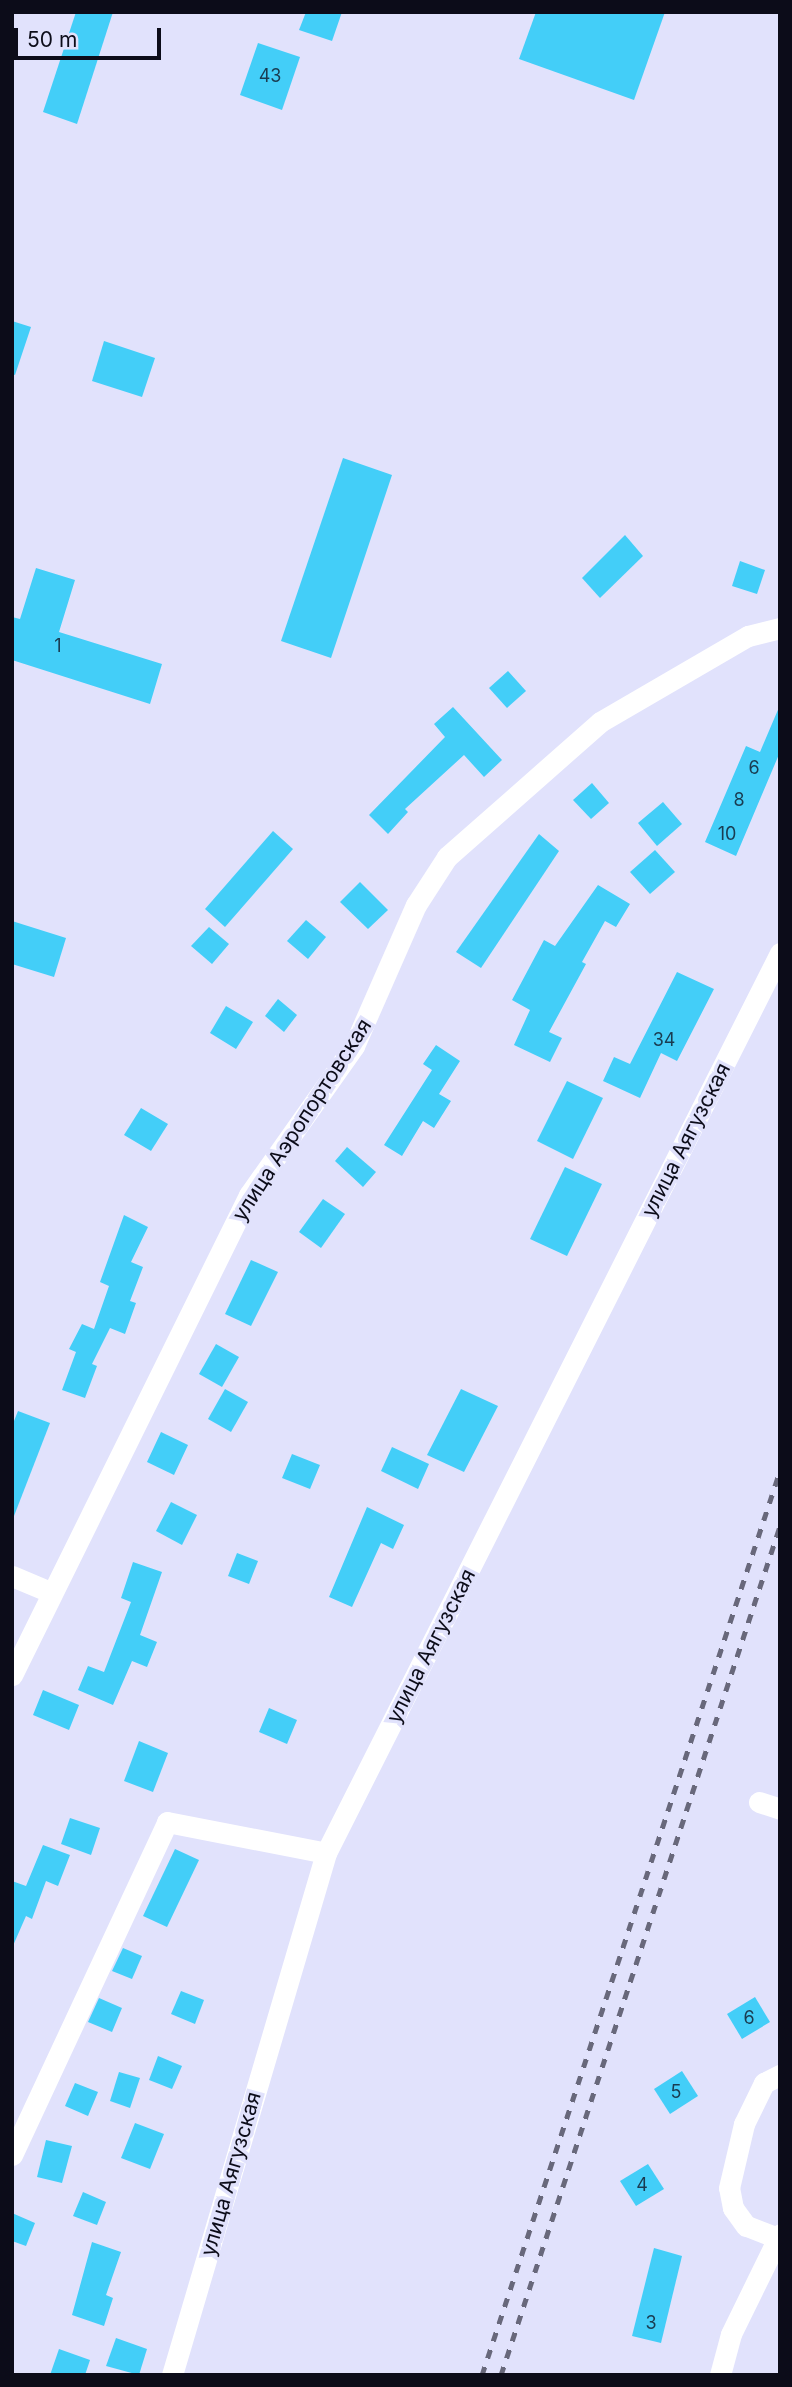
<!DOCTYPE html>
<html>
<head>
<meta charset="utf-8">
<style>
  body { margin:0 }
  #map { position:relative; width:792px; height:2387px; overflow:hidden; background:#e1e2fc; font-family:Inter,sans-serif }
  div>[style] { position:absolute }
  [style*='--x'] { left:calc(var(--x)*1px); top:calc(var(--y)*1px); width:calc(var(--w)*1px); rotate:calc(var(--a)*1deg) }
  .building>* { inset:0; background:#43cef8 }
  .minor>* { height:21px; margin:-10.5px; padding:0 10.5px; transform-origin:10.5px; border-radius:10.5px; background:#fff }
  .rail>* { height:5px; margin-top:-2.5px; transform-origin:0; background:repeating-linear-gradient(90deg,#68687b 0 9px,transparent 0 18px) }
  span { translate:-50% -50%; white-space:nowrap; text-align:center; line-height:1.15; -webkit-text-stroke:7px #e1e2fc; paint-order:stroke }
  .number-label { font-size:18px; color:#1a3c51 }
  .number-label span { -webkit-text-stroke-width:0 }
  .street-label { font-size:21px; color:#0c0c19 }
  .frame { position:absolute; inset:0; border:14px solid #0c0c19; pointer-events:none }
  .scale { position:absolute; left:14px; top:28px; width:147px; height:32px; box-sizing:border-box; border:4px solid #0c0c19; border-top:0; padding-left:9px; font-size:21px; line-height:24px; white-space:nowrap; color:#0c0c19; -webkit-text-stroke:5px #e1e2fc; paint-order:stroke }
</style>
</head>
<body>
<div id="map">
  <div class="building">
    <div style="clip-path:polygon(76px 12px,113px 12px,77px 124px,43px 112px)"></div>
    <div style="clip-path:polygon(306px 12px,342px 12px,332px 41px,299px 30px)"></div>
    <div style="clip-path:polygon(536px 12px,665px 12px,634px 100px,519px 59px)"></div>
    <div style="clip-path:polygon(258px 43px,300px 57px,282px 110px,240px 95px)"></div>
    <div style="clip-path:polygon(12px 321px,31px 327px,15px 375px,12px 374px)"></div>
    <div style="clip-path:polygon(104px 341px,155px 358px,142px 397px,92px 381px)"></div>
    <div style="clip-path:polygon(343px 458px,392px 475px,331px 658px,281px 641px)"></div>
    <div style="clip-path:polygon(625px 535px,643px 556px,600px 598px,582px 578px)"></div>
    <div style="clip-path:polygon(740px 561px,765px 570px,757px 594px,732px 586px)"></div>
    <div style="clip-path:polygon(36px 568px,75px 580px,59px 632px,162px 664px,150px 704px,12px 660px,12px 617px,20px 619px)"></div>
    <div style="clip-path:polygon(508px 671px,526px 691px,507px 708px,489px 688px)"></div>
    <div style="clip-path:polygon(780px 705px,780px 752px,736px 856px,705px 842px,746px 746px,760px 752px)"></div>
    <div style="clip-path:polygon(453px 707px,502px 760px,484px 777px,464px 755px,405px 809px,408px 812px,388px 834px,369px 815px,445px 737px,434px 724px)"></div>
    <div style="clip-path:polygon(592px 783px,609px 803px,591px 819px,573px 800px)"></div>
    <div style="clip-path:polygon(663px 802px,682px 824px,657px 846px,638px 823px)"></div>
    <div style="clip-path:polygon(273px 831px,293px 849px,225px 927px,205px 909px)"></div>
    <div style="clip-path:polygon(539px 834px,559px 851px,481px 968px,456px 952px)"></div>
    <div style="clip-path:polygon(655px 850px,675px 872px,650px 894px,630px 872px)"></div>
    <div style="clip-path:polygon(360px 882px,388px 910px,368px 929px,340px 902px)"></div>
    <div style="clip-path:polygon(598px 885px,630px 904px,616px 927px,605px 921px,582px 962px,586px 964px,549px 1032px,562px 1038px,550px 1062px,514px 1045px,530px 1010px,512px 1000px,544px 940px,555px 946px)"></div>
    <div style="clip-path:polygon(306px 920px,326px 937px,308px 959px,287px 941px)"></div>
    <div style="clip-path:polygon(12px 921px,66px 938px,54px 977px,12px 964px)"></div>
    <div style="clip-path:polygon(209px 927px,229px 944px,212px 964px,191px 946px)"></div>
    <div style="clip-path:polygon(677px 972px,714px 989px,677px 1061px,661px 1053px,640px 1098px,603px 1081px,614px 1057px,630px 1064px)"></div>
    <div style="clip-path:polygon(278px 999px,297px 1015px,284px 1032px,265px 1016px)"></div>
    <div style="clip-path:polygon(226px 1006px,253px 1022px,236px 1049px,210px 1033px)"></div>
    <div style="clip-path:polygon(436px 1045px,460px 1061px,439px 1094px,451px 1101px,434px 1128px,423px 1121px,402px 1156px,384px 1145px,432px 1070px,423px 1064px)"></div>
    <div style="clip-path:polygon(567px 1081px,603px 1098px,573px 1159px,537px 1141px)"></div>
    <div style="clip-path:polygon(141px 1108px,168px 1124px,151px 1151px,124px 1135px)"></div>
    <div style="clip-path:polygon(347px 1147px,376px 1172px,363px 1187px,335px 1161px)"></div>
    <div style="clip-path:polygon(565px 1167px,602px 1184px,567px 1256px,530px 1239px)"></div>
    <div style="clip-path:polygon(323px 1199px,345px 1214px,321px 1248px,299px 1232px)"></div>
    <div style="clip-path:polygon(124px 1215px,148px 1227px,131px 1262px,143px 1267px,130px 1301px,136px 1303px,125px 1334px,110px 1328px,92px 1364px,97px 1366px,85px 1398px,62px 1390px,76px 1352px,69px 1349px,82px 1324px,94px 1329px,109px 1286px,100px 1282px)"></div>
    <div style="clip-path:polygon(251px 1260px,278px 1272px,251px 1326px,225px 1314px)"></div>
    <div style="clip-path:polygon(216px 1344px,239px 1357px,222px 1387px,199px 1374px)"></div>
    <div style="clip-path:polygon(225px 1389px,248px 1402px,231px 1432px,208px 1419px)"></div>
    <div style="clip-path:polygon(461px 1389px,498px 1406px,464px 1472px,427px 1455px)"></div>
    <div style="clip-path:polygon(18px 1411px,50px 1423px,14px 1516px,12px 1426px)"></div>
    <div style="clip-path:polygon(161px 1432px,188px 1445px,174px 1475px,147px 1462px)"></div>
    <div style="clip-path:polygon(392px 1447px,429px 1464px,418px 1489px,381px 1471px)"></div>
    <div style="clip-path:polygon(292px 1454px,320px 1465px,310px 1489px,282px 1478px)"></div>
    <div style="clip-path:polygon(171px 1502px,197px 1515px,182px 1545px,156px 1531px)"></div>
    <div style="clip-path:polygon(367px 1507px,404px 1525px,393px 1549px,381px 1543px,352px 1607px,329px 1597px)"></div>
    <div style="clip-path:polygon(237px 1553px,258px 1561px,249px 1584px,228px 1576px)"></div>
    <div style="clip-path:polygon(133px 1562px,162px 1572px,140px 1635px,157px 1642px,147px 1667px,132px 1661px,113px 1705px,78px 1690px,88px 1666px,104px 1672px,131px 1602px,121px 1598px)"></div>
    <div style="clip-path:polygon(43px 1690px,79px 1705px,69px 1730px,33px 1715px)"></div>
    <div style="clip-path:polygon(269px 1708px,297px 1720px,287px 1744px,259px 1732px)"></div>
    <div style="clip-path:polygon(139px 1741px,168px 1753px,153px 1792px,124px 1781px)"></div>
    <div style="clip-path:polygon(70px 1818px,100px 1828px,91px 1855px,61px 1844px)"></div>
    <div style="clip-path:polygon(43px 1845px,70px 1855px,58px 1886px,46px 1881px,32px 1919px,26px 1916px,12px 1948px,12px 1881px,26px 1886px)"></div>
    <div style="clip-path:polygon(175px 1849px,199px 1860px,167px 1927px,143px 1916px)"></div>
    <div style="clip-path:polygon(123px 1948px,142px 1956px,132px 1979px,112px 1971px)"></div>
    <div style="clip-path:polygon(181px 1991px,204px 2000px,195px 2024px,171px 2014px)"></div>
    <div style="clip-path:polygon(755px 1997px,770px 2022px,742px 2039px,727px 2014px)"></div>
    <div style="clip-path:polygon(99px 1998px,122px 2008px,112px 2032px,88px 2022px)"></div>
    <div style="clip-path:polygon(158px 2056px,182px 2066px,172px 2089px,149px 2080px)"></div>
    <div style="clip-path:polygon(682px 2071px,698px 2096px,670px 2114px,654px 2089px)"></div>
    <div style="clip-path:polygon(119px 2072px,140px 2078px,130px 2108px,110px 2101px)"></div>
    <div style="clip-path:polygon(75px 2083px,98px 2092px,88px 2116px,65px 2106px)"></div>
    <div style="clip-path:polygon(135px 2123px,164px 2134px,150px 2169px,121px 2158px)"></div>
    <div style="clip-path:polygon(46px 2140px,72px 2146px,62px 2183px,37px 2177px)"></div>
    <div style="clip-path:polygon(648px 2164px,664px 2189px,636px 2206px,620px 2181px)"></div>
    <div style="clip-path:polygon(83px 2192px,106px 2202px,97px 2225px,73px 2216px)"></div>
    <div style="clip-path:polygon(12px 2213px,35px 2223px,26px 2246px,12px 2241px)"></div>
    <div style="clip-path:polygon(92px 2242px,121px 2252px,106px 2295px,113px 2298px,104px 2326px,72px 2315px)"></div>
    <div style="clip-path:polygon(654px 2248px,682px 2256px,661px 2343px,632px 2336px)"></div>
    <div style="clip-path:polygon(116px 2338px,147px 2349px,139px 2375px,106px 2366px)"></div>
    <div style="clip-path:polygon(59px 2349px,90px 2360px,85px 2375px,50px 2375px)"></div>
  </div>
  <div class="minor">
    <div style="--x:12;--y:1576;--w:41;--a:22.8"></div>
    <div style="--x:12;--y:1675;--w:535;--a:-63.72"></div>
    <div style="--x:249;--y:1195;--w:182;--a:-54.8"></div>
    <div style="--x:354;--y:1046;--w:154;--a:-66.3"></div>
    <div style="--x:416;--y:905;--w:57;--a:-57.1"></div>
    <div style="--x:447;--y:857;--w:204;--a:-41.4"></div>
    <div style="--x:600;--y:722;--w:171;--a:-30.2"></div>
    <div style="--x:748;--y:636;--w:33;--a:-14"></div>
    <div style="--x:759;--y:1802;--w:22;--a:18"></div>
    <div style="--x:12;--y:2155;--w:367;--a:-65"></div>
    <div style="--x:167;--y:1822;--w:162;--a:11"></div>
    <div style="--x:778;--y:2238;--w:34;--a:-159"></div>
    <div style="--x:746;--y:2226;--w:22;--a:-126"></div>
    <div style="--x:733;--y:2208;--w:20;--a:-101"></div>
    <div style="--x:729;--y:2188;--w:66;--a:-76.8"></div>
    <div style="--x:744;--y:2124;--w:46;--a:-64"></div>
    <div style="--x:764;--y:2083;--w:18;--a:-27"></div>
    <div style="--x:172;--y:2375;--w:544;--a:-73.56"></div>
    <div style="--x:326;--y:1853;--w:1008;--a:-63.23"></div>
    <div style="--x:720;--y:2375;--w:42;--a:-75"></div>
    <div style="--x:731;--y:2334;--w:111;--a:-63.9"></div>
  </div>
  <div class="rail">
    <div style="--x:482;--y:2375;--w:952;--a:-71.76"></div>
    <div style="--x:501;--y:2375;--w:894;--a:-71.81"></div>
  </div>
  <div class="number-label">
    <span style="left:270px;top:76px">43</span>
    <span style="left:58px;top:646px">1</span>
    <span style="left:754px;top:768px">6</span>
    <span style="left:739px;top:800px">8</span>
    <span style="left:727px;top:834px">10</span>
    <span style="left:664px;top:1040px">34</span>
    <span style="left:749px;top:2018px">6</span>
    <span style="left:676px;top:2092px">5</span>
    <span style="left:642px;top:2185px">4</span>
    <span style="left:651px;top:2323px">3</span>
  </div>
  <div class="street-label">
    <span style="left:302px;top:1120px;rotate:-57deg">улица Аэропортовская</span>
    <span style="left:686px;top:1140px;rotate:-63deg">улица Аягузская</span>
    <span style="left:431px;top:1646px;rotate:-63deg">улица Аягузская</span>
    <span style="left:231px;top:2174px;rotate:-74deg">улица Аягузская</span>
  </div>
  <div class="frame"></div>
  <div class="scale">50 m</div>
</div>
</body>
</html>
